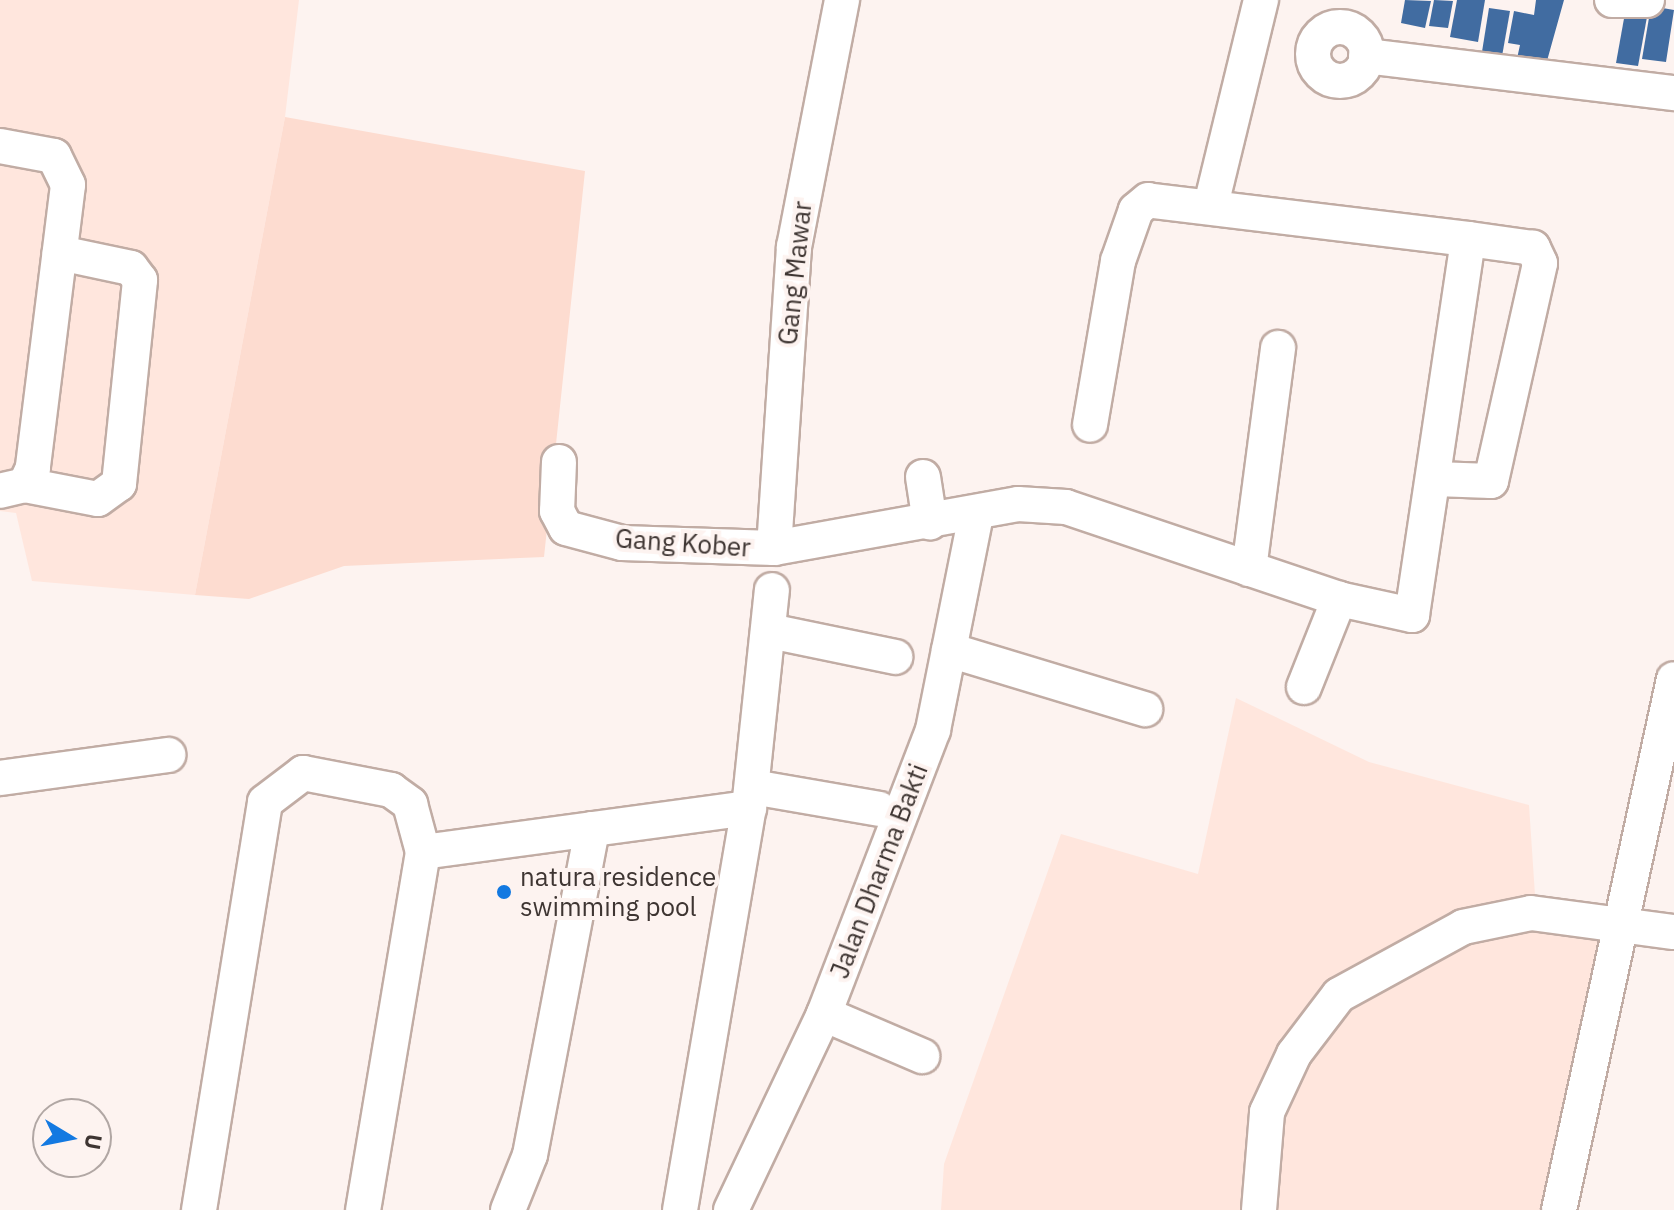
<!DOCTYPE html>
<html>
<head>
<meta charset="utf-8">
<style>
  body { margin:0 }
  #map { position:relative; width:1674px; height:1210px; overflow:hidden; background:#fdf3f0; font-family:"IBM Plex Sans",sans-serif }
  div>[style] { position:absolute }
  [style*='--x'] { left:calc(var(--x)*1px); top:calc(var(--y)*1px); width:calc(var(--w)*1px); rotate:calc(var(--a)*1deg) }
  .built>* { inset:0; background:#ffe6dd }
  .green>* { inset:0; background:#fddcd0 }
  .building>* { inset:0; background:#416ca1 }
  .roads { filter:drop-shadow(2px 0 #c1aca4) drop-shadow(-2px 0 #c1aca4) drop-shadow(0 2px #c1aca4) drop-shadow(0 -2px #c1aca4) }
  .minor>* { height:34px; margin:-17px; padding:0 17px; transform-origin:17px; border-radius:17px; background:#fff }
  .minor>.ring { margin:-17px; padding:0; box-sizing:content-box; background:none; border:34px solid #fff; border-radius:50% }
  .dots>* { width:22px; height:22px; translate:-50% -50%; box-sizing:border-box; border:4px solid #fdf3f0; border-radius:50% }
  span { translate:-50% -50%; white-space:nowrap; text-align:center; line-height:1.15; -webkit-text-stroke:8px #fdf3f0; paint-order:stroke }
  .street-label { font-size:26px; color:#3e3532 }
  .poi-label { font-size:26px; color:#3e3532 }
  .left { translate:0 -50%; text-align:left }
  .north { position:absolute; left:32px; top:1098px; width:80px; height:80px; box-sizing:border-box; background:#fdf3f0; border:2px solid #b1a7a4; border-radius:50%; rotate:100deg; font-size:22px; font-weight:700; line-height:32px; text-align:center; color:#3e3532 }
  .north::after { content:''; display:block; margin:auto; width:28px; height:36px; background:#1379e1; clip-path:polygon(50% 0,100% 100%,50% 72%,0 100%) }
</style>
</head>
<body>
<div id="map">
  <div class="built">
    <div style="clip-path:polygon(0 0,299px 0,285px 117px,195px 595px,32px 581px,16px 513px,0 511px)"></div>
    <div style="clip-path:polygon(1236px 698px,1369px 762px,1529px 805px,1535px 895px,1622px 908px,1555px 1210px,941px 1210px,944px 1164px,1061px 834px,1198px 874px)"></div>
  </div>
  <div class="green">
    <div style="clip-path:polygon(285px 117px,585px 171px,544px 557px,344px 566px,249px 599px,195px 595px)"></div>
  </div>
  <div class="building">
    <div style="clip-path:polygon(1405px 0,1431px 1px,1425px 28px,1401px 23px)"></div>
    <div style="clip-path:polygon(1434px 0,1453px 1px,1448px 28px,1429px 26px)"></div>
    <div style="clip-path:polygon(1457px 0,1485px 0,1478px 42px,1450px 37px)"></div>
    <div style="clip-path:polygon(1536px 0,1564px 0,1545px 68px,1516px 63px,1520px 45px,1508px 43px,1514px 11px,1534px 15px)"></div>
    <div style="clip-path:polygon(1651px 6px,1674px 10px,1666px 62px,1642px 59px)"></div>
    <div style="clip-path:polygon(1489px 8px,1510px 11px,1501px 62px,1481px 58px)"></div>
    <div style="clip-path:polygon(1625px 13px,1647px 17px,1638px 66px,1616px 63px)"></div>
  </div>
  <div class="roads">
    <div class="minor">
      <div style="--x:1612;--y:0;--w:35;--a:0"></div>
      <div class="ring" style="left:1313px;top:27px;width:20px;height:20px"></div>
      <div style="--x:1366;--y:56;--w:310;--a:6.9"></div>
      <div style="--x:0;--y:146;--w:55;--a:10.5"></div>
      <div style="--x:54;--y:156;--w:32;--a:64"></div>
      <div style="--x:68;--y:185;--w:285;--a:97.1"></div>
      <div style="--x:33;--y:468;--w:19;--a:115"></div>
      <div style="--x:25;--y:485;--w:26;--a:167"></div>
      <div style="--x:1211;--y:205;--w:211;--a:-76.3"></div>
      <div style="--x:559;--y:462;--w:49;--a:92.3"></div>
      <div style="--x:557;--y:511;--w:19;--a:62"></div>
      <div style="--x:566;--y:528;--w:58;--a:15"></div>
      <div style="--x:622;--y:543;--w:152;--a:1.9"></div>
      <div style="--x:774;--y:548;--w:248;--a:-10.2"></div>
      <div style="--x:1018;--y:504;--w:48;--a:3.6"></div>
      <div style="--x:1066;--y:507;--w:288;--a:18.6"></div>
      <div style="--x:1339;--y:599;--w:75;--a:12.4"></div>
      <div style="--x:1412;--y:615;--w:380;--a:-81.5"></div>
      <div style="--x:1468;--y:239;--w:322;--a:-173.1"></div>
      <div style="--x:1148;--y:200;--w:16;--a:140"></div>
      <div style="--x:1136;--y:210;--w:54;--a:109.4"></div>
      <div style="--x:1118;--y:261;--w:166;--a:99.7"></div>
      <div style="--x:923;--y:477;--w:46;--a:81.2"></div>
      <div style="--x:1435;--y:479;--w:56;--a:2"></div>
      <div style="--x:1491;--y:481;--w:223;--a:-77.3"></div>
      <div style="--x:1540;--y:263;--w:17;--a:-115"></div>
      <div style="--x:1533;--y:248;--w:66;--a:-172.1"></div>
      <div style="--x:25;--y:485;--w:74;--a:10.9"></div>
      <div style="--x:98;--y:499;--w:26;--a:-36"></div>
      <div style="--x:119;--y:484;--w:205;--a:-84.1"></div>
      <div style="--x:140;--y:280;--w:15;--a:-127"></div>
      <div style="--x:131;--y:268;--w:73;--a:-168.1"></div>
      <div style="--x:774;--y:548;--w:302;--a:-86.2"></div>
      <div style="--x:794;--y:247;--w:252;--a:-79"></div>
      <div style="--x:1249;--y:569;--w:223;--a:-82.5"></div>
      <div style="--x:770;--y:631;--w:128;--a:11.7"></div>
      <div style="--x:949;--y:650;--w:205;--a:16.8"></div>
      <div style="--x:1304;--y:687;--w:95;--a:-68.3"></div>
      <div style="--x:0;--y:778;--w:170;--a:-7.8"></div>
      <div style="--x:752;--y:787;--w:129;--a:9.8"></div>
      <div style="--x:423;--y:852;--w:329;--a:-7.7"></div>
      <div style="--x:749;--y:808;--w:219;--a:-84"></div>
      <div style="--x:824;--y:1014;--w:107;--a:23.2"></div>
      <div style="--x:199;--y:1210;--w:413;--a:-80.8"></div>
      <div style="--x:265;--y:802;--w:48;--a:-37.3"></div>
      <div style="--x:303;--y:773;--w:90;--a:10.9"></div>
      <div style="--x:391;--y:790;--w:24;--a:36"></div>
      <div style="--x:410;--y:804;--w:50;--a:74.8"></div>
      <div style="--x:423;--y:852;--w:363;--a:99.5"></div>
      <div style="--x:508;--y:1210;--w:59;--a:-68.2"></div>
      <div style="--x:530;--y:1155;--w:332;--a:-79.2"></div>
      <div style="--x:680;--y:1210;--w:408;--a:-80.3"></div>
      <div style="--x:731;--y:1210;--w:217;--a:-64.6"></div>
      <div style="--x:824;--y:1014;--w:304;--a:-69"></div>
      <div style="--x:933;--y:730;--w:219;--a:-78.7"></div>
      <div style="--x:1259;--y:1210;--w:98;--a:-85.3"></div>
      <div style="--x:1267;--y:1112;--w:64;--a:-65"></div>
      <div style="--x:1294;--y:1054;--w:74;--a:-52.7"></div>
      <div style="--x:1339;--y:995;--w:141;--a:-28.7"></div>
      <div style="--x:1463;--y:927;--w:69;--a:-11.6"></div>
      <div style="--x:1531;--y:913;--w:144;--a:7.6"></div>
      <div style="--x:1559;--y:1210;--w:543;--a:-77.78"></div>
    </div>
  </div>
  <div class="dots">
    <div style="left:504px;top:892px;background:#1379e1"></div>
  </div>
  <div class="street-label">
    <span style="left:795px;top:273px;rotate:-84deg">Gang Mawar</span>
    <span style="left:683px;top:543px;rotate:4deg">Gang Kober</span>
    <span style="left:879px;top:871px;rotate:-69deg">Jalan Dharma Bakti</span>
  </div>
  <div class="poi-label">
    <span class="left" style="left:520px;top:892px">natura residence<br>swimming pool</span>
  </div>
  <div class="north">U</div>
</div>
</body>
</html>
